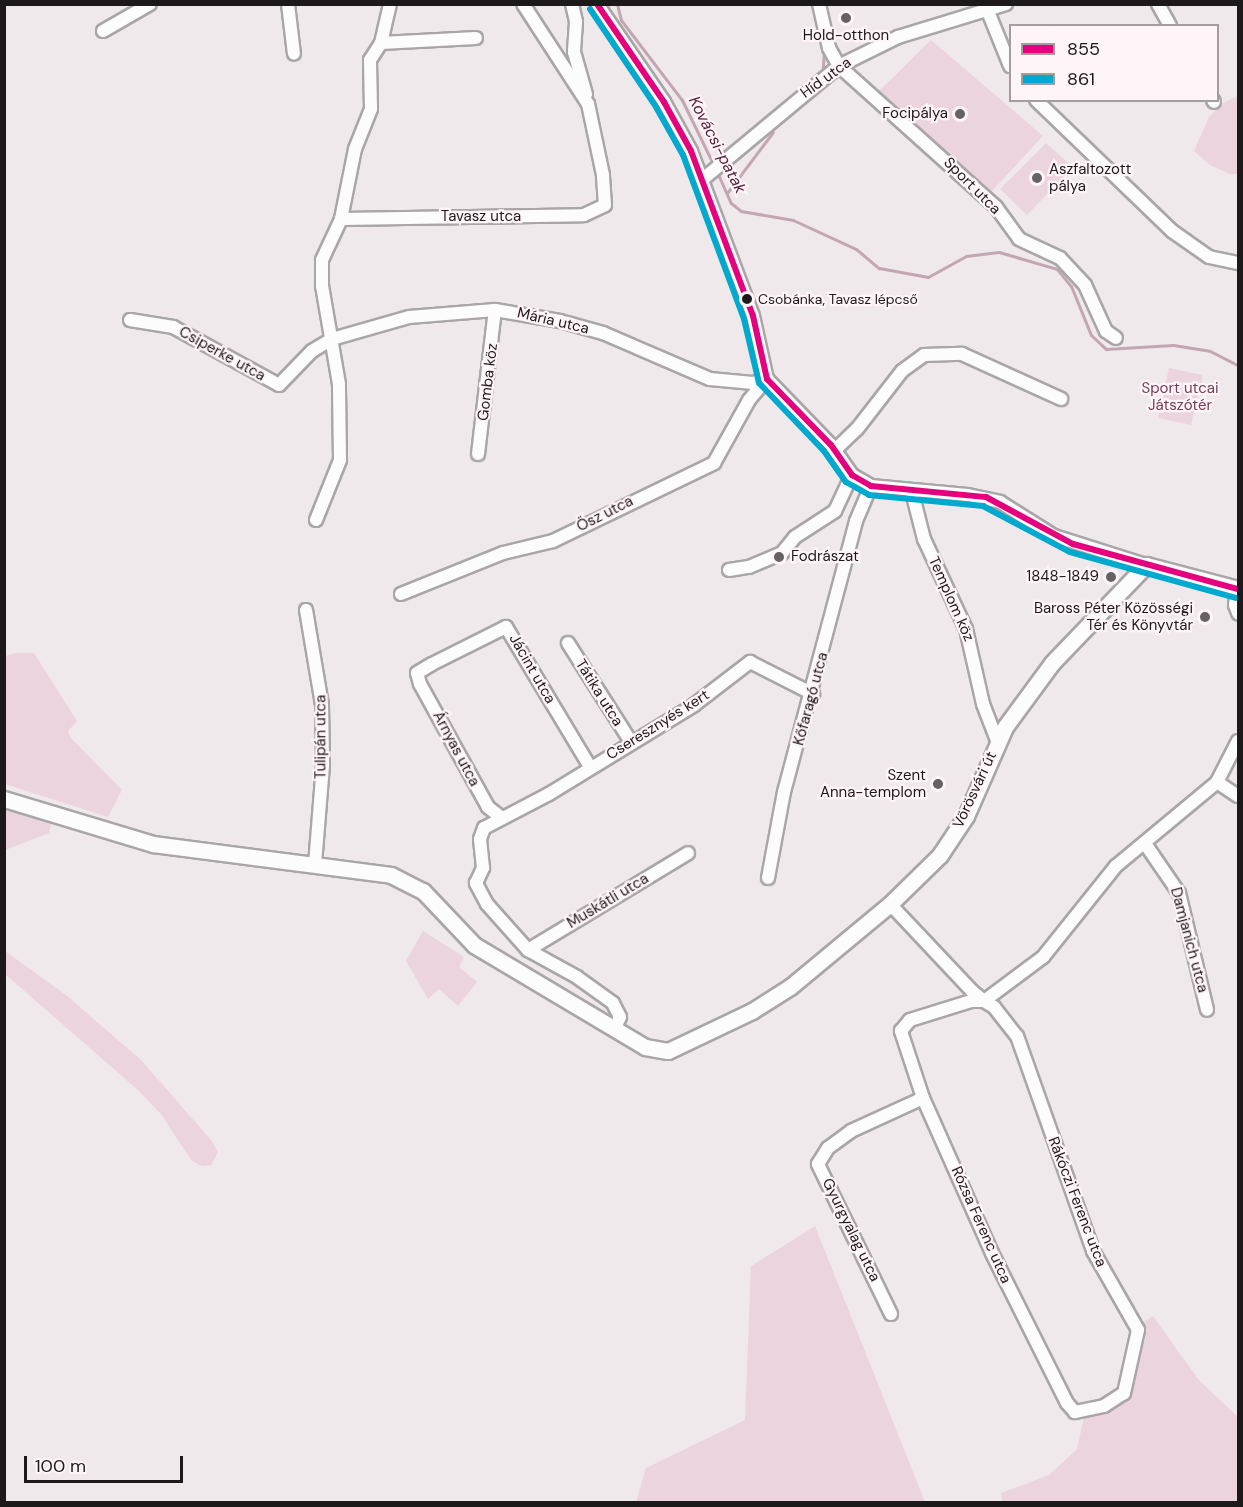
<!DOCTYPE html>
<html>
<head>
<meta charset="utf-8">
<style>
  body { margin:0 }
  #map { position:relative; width:1243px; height:1507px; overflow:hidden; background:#efe9ec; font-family:"DM Sans",sans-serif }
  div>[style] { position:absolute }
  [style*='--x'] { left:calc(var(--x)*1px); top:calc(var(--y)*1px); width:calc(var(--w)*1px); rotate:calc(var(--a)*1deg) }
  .green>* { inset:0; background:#ebd4de }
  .stream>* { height:3px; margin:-1.5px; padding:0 1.5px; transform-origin:1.5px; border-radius:1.5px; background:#c4a6b3 }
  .roads { filter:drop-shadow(2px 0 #aaa6a8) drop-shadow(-2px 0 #aaa6a8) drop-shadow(0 2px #aaa6a8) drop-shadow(0 -2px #aaa6a8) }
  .minor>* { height:12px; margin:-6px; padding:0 6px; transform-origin:6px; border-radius:6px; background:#fdfcfc }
  .major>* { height:15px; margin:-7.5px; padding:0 7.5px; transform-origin:7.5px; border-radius:7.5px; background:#fdfcfc }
  .bus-1>* { height:6px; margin:-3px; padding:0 3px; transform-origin:3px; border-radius:3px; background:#e5007d }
  .bus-2>* { height:6px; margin:-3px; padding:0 3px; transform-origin:3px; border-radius:3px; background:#00a9ce }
  .dots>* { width:16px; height:16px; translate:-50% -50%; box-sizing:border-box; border:3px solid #fff4f8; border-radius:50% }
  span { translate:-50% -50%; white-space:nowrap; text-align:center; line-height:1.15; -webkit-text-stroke:4.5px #fff4f8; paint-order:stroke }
  .bus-label { font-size:14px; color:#1d191a }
  .left { translate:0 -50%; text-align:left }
  .poi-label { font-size:15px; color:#1d191a }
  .right { translate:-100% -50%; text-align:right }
  .street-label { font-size:15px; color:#1d191a }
  .park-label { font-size:15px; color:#743c57 }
  .water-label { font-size:16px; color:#56213c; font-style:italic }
  .frame { position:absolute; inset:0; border:6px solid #1d191a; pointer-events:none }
  .legend { position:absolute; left:1009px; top:24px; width:210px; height:78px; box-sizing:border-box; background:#fff4f8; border:2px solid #a59c9f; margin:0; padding:8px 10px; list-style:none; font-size:18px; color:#1d191a }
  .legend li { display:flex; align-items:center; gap:12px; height:30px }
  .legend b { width:30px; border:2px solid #a59c9f }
  .scale { position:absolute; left:24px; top:1456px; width:159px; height:27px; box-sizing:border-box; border:3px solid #1d191a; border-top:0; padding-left:8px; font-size:18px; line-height:21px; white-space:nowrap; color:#1d191a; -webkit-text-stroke:4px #fff4f8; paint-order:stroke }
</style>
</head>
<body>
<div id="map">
  <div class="green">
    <div style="clip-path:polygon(931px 40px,1043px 136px,992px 191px,878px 92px)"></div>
    <div style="clip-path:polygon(1238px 96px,1238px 174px,1230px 174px,1210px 165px,1194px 151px,1209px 117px,1221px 104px)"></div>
    <div style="clip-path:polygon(1046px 143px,1073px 167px,1027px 215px,1000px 189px)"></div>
    <div style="clip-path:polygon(1169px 368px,1203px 375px,1191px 425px,1158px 418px)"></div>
    <div style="clip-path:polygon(17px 653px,34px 653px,77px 721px,68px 731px,70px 737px,122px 790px,108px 817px,5px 784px,5px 656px)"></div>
    <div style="clip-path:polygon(5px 804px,52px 820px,49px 833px,5px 850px)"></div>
    <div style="clip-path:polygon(423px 931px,464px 957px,459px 967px,477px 982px,458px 1006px,439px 989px,428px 999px,406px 961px)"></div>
    <div style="clip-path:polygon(5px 951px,66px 995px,141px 1060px,211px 1140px,218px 1152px,211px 1165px,202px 1166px,191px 1160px,161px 1114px,139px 1091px,5px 974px)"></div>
    <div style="clip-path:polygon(815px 1226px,925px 1502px,636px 1502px,646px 1468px,745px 1420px,751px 1266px)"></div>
    <div style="clip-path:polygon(1153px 1316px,1198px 1379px,1238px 1417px,1238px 1502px,1002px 1502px,1001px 1493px,1049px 1475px,1077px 1449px,1084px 1417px,1121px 1405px,1132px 1395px,1136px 1364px,1146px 1337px,1144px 1322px)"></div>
  </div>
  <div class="stream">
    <div style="--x:617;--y:4;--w:16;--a:76"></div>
    <div style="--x:621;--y:20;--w:101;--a:52.7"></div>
    <div style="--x:682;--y:100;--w:73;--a:64.1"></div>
    <div style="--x:812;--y:4;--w:49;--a:75.7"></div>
    <div style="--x:824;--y:51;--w:16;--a:94"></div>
    <div style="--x:717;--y:172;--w:34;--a:66"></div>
    <div style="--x:731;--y:203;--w:13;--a:39"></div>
    <div style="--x:741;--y:211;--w:53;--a:9.8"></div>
    <div style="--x:793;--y:220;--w:69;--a:24.7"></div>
    <div style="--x:856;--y:249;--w:30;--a:40"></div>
    <div style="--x:879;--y:268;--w:50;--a:10.4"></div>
    <div style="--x:928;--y:277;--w:43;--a:-28.9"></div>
    <div style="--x:966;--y:256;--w:33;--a:-7"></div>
    <div style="--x:999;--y:252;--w:60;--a:16.3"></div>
    <div style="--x:1057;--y:269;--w:22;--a:51"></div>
    <div style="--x:1071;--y:286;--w:53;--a:67.8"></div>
    <div style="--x:1091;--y:335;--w:21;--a:43"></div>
    <div style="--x:1106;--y:349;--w:67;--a:-3.4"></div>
    <div style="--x:1173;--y:345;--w:37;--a:9"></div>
    <div style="--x:1210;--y:351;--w:31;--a:27"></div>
    <div style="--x:727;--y:193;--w:76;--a:-53"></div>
  </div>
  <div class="roads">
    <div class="minor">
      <div style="--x:288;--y:4;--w:50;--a:83.2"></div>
      <div style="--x:572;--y:4;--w:18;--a:77"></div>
      <div style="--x:576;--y:22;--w:30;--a:94"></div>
      <div style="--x:574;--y:52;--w:44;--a:74.1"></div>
      <div style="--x:597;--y:4;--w:119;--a:55.6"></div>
      <div style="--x:664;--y:102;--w:56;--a:61.1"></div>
      <div style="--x:691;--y:151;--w:176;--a:69.4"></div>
      <div style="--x:753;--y:316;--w:65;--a:77.5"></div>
      <div style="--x:767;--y:379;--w:92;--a:45.9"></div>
      <div style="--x:831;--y:445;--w:37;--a:55"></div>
      <div style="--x:852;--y:475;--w:22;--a:30"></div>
      <div style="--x:871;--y:486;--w:97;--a:5.3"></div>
      <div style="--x:968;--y:495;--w:33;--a:12"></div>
      <div style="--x:1000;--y:502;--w:64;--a:32.2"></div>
      <div style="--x:1054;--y:536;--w:96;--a:17.5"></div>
      <div style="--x:819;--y:4;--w:45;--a:77.2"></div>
      <div style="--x:829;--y:48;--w:21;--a:61"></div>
      <div style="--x:839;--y:66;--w:211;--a:41.9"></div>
      <div style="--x:996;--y:207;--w:39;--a:54"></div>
      <div style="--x:1019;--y:239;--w:45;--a:24.9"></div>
      <div style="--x:1060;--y:258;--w:37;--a:47"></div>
      <div style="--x:1085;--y:285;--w:51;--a:65.5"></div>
      <div style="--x:1106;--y:331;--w:12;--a:35"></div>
      <div style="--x:985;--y:4;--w:67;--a:68"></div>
      <div style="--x:1158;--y:4;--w:25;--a:61"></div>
      <div style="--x:103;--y:31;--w:54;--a:-29.9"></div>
      <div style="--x:381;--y:43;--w:95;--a:-3"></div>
      <div style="--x:1036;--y:100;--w:189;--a:43.9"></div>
      <div style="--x:1172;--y:231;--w:45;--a:35.1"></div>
      <div style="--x:1209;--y:257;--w:30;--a:12"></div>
      <div style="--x:1213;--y:100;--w:2;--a:63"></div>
      <div style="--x:703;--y:179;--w:177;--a:-39.7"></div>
      <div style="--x:839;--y:66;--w:66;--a:-26.2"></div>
      <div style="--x:898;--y:37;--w:113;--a:-17"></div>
      <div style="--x:341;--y:219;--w:243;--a:-0.9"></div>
      <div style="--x:584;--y:215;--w:23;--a:-25"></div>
      <div style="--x:605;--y:205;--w:30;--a:-94"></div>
      <div style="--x:603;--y:175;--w:73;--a:-101.9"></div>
      <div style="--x:588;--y:104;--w:119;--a:-123"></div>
      <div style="--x:130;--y:320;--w:44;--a:9.2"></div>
      <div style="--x:173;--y:327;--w:121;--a:28.7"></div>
      <div style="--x:279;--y:385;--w:47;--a:-45.9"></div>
      <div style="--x:312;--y:351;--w:23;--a:-31"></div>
      <div style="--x:332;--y:339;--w:80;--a:-15.9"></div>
      <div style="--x:409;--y:317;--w:86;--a:-4.7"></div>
      <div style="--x:495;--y:310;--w:66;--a:9.6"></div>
      <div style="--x:560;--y:321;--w:45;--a:15.6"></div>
      <div style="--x:603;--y:333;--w:116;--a:23.3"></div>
      <div style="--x:710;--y:379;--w:43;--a:5.3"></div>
      <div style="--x:753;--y:383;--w:15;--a:-16"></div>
      <div style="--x:835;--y:450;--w:30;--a:-44"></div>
      <div style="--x:857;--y:429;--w:73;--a:-52.2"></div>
      <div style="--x:902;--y:371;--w:27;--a:-36"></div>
      <div style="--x:924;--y:355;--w:38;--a:-2"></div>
      <div style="--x:962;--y:354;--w:109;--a:24.4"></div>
      <div style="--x:478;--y:454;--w:145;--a:-83.3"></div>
      <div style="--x:912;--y:492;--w:49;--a:75.7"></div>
      <div style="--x:924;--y:539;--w:99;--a:65"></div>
      <div style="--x:966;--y:629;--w:77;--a:77.2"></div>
      <div style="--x:983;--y:704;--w:40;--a:69"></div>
      <div style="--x:835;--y:511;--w:40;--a:-65"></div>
      <div style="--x:316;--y:520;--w:65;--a:-68.2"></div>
      <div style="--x:340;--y:460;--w:76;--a:-90.8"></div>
      <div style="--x:339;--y:384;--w:99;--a:-99.8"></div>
      <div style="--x:322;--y:286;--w:26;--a:-90"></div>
      <div style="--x:322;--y:260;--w:45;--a:-65.1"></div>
      <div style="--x:341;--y:219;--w:71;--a:-78.7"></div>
      <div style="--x:355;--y:149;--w:43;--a:-68.2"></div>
      <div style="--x:371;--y:109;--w:49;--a:-91.2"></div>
      <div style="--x:370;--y:60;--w:20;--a:-57"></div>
      <div style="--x:381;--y:43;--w:40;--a:-77"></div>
      <div style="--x:729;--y:570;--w:20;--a:-9"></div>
      <div style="--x:749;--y:567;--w:36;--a:-23"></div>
      <div style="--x:782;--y:553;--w:21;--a:-51"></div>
      <div style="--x:795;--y:537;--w:48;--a:-33"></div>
      <div style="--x:1237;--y:589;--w:16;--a:97"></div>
      <div style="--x:1235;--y:605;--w:9;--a:69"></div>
      <div style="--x:401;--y:594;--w:110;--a:-21.9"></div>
      <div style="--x:503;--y:553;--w:51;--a:-13.5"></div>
      <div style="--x:553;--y:541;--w:179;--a:-25.8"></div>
      <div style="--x:714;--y:463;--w:72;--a:-60.9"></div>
      <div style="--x:749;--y:400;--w:26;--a:-50"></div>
      <div style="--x:306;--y:610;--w:96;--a:80.4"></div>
      <div style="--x:322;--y:705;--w:60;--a:89"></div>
      <div style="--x:323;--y:765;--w:100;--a:94.6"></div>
      <div style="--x:568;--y:643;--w:117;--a:57.5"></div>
      <div style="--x:1217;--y:782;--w:25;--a:34"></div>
      <div style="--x:502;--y:818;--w:18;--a:-142"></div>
      <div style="--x:488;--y:807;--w:141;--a:-118.9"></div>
      <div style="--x:420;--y:684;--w:11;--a:-105"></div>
      <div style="--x:417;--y:673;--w:17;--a:-31"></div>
      <div style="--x:432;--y:664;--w:83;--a:-26.6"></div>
      <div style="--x:506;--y:627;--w:163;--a:59"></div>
      <div style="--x:1146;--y:845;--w:58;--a:55.5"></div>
      <div style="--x:1179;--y:893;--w:120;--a:76.5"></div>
      <div style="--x:768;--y:878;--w:87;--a:-79.5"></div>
      <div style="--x:784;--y:792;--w:280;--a:-75.1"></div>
      <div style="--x:856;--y:521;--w:38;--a:-67"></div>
      <div style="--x:890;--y:904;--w:120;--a:46.7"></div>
      <div style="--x:972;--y:991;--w:16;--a:40"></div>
      <div style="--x:984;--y:1001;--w:12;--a:31"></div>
      <div style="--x:994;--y:1007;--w:37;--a:52"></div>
      <div style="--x:1017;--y:1036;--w:228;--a:70.5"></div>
      <div style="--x:1093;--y:1251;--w:91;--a:60.3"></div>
      <div style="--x:1138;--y:1330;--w:65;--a:102.5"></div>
      <div style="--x:1124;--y:1393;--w:24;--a:147"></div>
      <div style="--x:1104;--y:1406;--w:30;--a:168"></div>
      <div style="--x:1075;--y:1412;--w:12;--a:-132"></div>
      <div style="--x:1067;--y:1403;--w:168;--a:-116.6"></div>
      <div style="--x:992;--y:1253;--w:170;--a:-114"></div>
      <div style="--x:923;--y:1098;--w:71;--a:-108.2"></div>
      <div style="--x:901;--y:1031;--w:14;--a:-51"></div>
      <div style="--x:910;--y:1020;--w:64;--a:-17.3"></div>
      <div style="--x:971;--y:1001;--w:13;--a:0"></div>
      <div style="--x:984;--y:1001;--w:74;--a:-36.7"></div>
      <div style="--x:1043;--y:957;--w:117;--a:-51.3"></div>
      <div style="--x:1116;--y:866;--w:131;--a:-39.7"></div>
      <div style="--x:1217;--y:782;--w:46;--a:-62.9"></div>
      <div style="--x:528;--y:950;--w:187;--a:-31.2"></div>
      <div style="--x:614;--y:1030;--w:14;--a:-65"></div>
      <div style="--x:620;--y:1017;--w:16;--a:-117"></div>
      <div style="--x:613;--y:1003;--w:44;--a:-144.2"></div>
      <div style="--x:577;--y:977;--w:56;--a:-151.1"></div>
      <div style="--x:528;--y:950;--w:62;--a:-131.7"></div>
      <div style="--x:487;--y:904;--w:24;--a:-118"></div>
      <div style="--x:476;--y:883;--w:17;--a:-65"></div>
      <div style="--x:483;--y:868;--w:29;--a:-96"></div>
      <div style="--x:480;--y:839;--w:12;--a:-70"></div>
      <div style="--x:484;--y:828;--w:73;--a:-27.6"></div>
      <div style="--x:549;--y:794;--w:170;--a:-31.5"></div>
      <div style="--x:694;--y:705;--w:71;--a:-37.5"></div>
      <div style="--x:750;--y:662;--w:71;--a:26.9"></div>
      <div style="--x:891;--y:1314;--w:167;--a:-116"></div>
      <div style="--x:818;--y:1164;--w:19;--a:-58"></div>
      <div style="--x:828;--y:1148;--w:29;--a:-36"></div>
      <div style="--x:851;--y:1131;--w:79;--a:-24.6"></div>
    </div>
    <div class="major">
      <div style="--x:4;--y:799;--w:156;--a:16.8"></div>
      <div style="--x:153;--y:844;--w:240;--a:7.4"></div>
      <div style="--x:391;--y:875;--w:36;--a:27"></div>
      <div style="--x:423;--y:891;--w:74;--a:46.6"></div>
      <div style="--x:474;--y:945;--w:199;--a:30.8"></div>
      <div style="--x:645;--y:1047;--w:23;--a:10"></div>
      <div style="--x:668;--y:1051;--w:93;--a:-25.5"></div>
      <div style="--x:752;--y:1011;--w:45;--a:-32.3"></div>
      <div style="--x:790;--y:987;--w:130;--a:-39.7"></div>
      <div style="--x:890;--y:904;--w:70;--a:-44.4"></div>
      <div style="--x:940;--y:855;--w:47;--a:-56.3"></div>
      <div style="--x:966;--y:816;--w:97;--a:-66.3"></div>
      <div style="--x:1005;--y:727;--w:79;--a:-53.7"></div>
      <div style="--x:1052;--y:663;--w:136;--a:-46.2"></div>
      <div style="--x:1146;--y:565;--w:95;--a:14.6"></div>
    </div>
  </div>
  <div class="bus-1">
    <div style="--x:597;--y:4;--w:119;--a:55.6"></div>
    <div style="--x:664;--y:102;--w:56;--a:61.1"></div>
    <div style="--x:691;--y:151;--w:176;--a:69.4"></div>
    <div style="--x:753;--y:316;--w:65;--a:77.5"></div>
    <div style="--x:767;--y:379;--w:92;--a:45.9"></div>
    <div style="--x:831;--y:445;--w:37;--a:55"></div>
    <div style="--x:852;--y:475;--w:22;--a:30"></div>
    <div style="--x:871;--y:486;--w:116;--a:5.5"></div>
    <div style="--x:986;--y:497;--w:99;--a:28.4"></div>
    <div style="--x:1073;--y:544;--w:171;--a:15.3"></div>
  </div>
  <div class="bus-2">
    <div style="--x:590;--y:9;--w:118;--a:56"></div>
    <div style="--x:656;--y:107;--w:55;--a:60.6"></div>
    <div style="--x:683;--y:155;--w:175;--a:69.6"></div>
    <div style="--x:744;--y:319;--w:66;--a:76.8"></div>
    <div style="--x:759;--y:383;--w:94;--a:46.3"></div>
    <div style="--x:824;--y:451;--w:38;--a:55"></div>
    <div style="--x:846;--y:482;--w:26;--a:29"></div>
    <div style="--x:869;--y:495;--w:115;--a:5.5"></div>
    <div style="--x:983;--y:506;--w:98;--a:27.9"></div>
    <div style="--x:1070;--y:552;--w:172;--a:15.5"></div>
  </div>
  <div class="dots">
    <div style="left:846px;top:18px;background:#666264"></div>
    <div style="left:960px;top:114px;background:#666264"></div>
    <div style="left:1037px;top:178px;background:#666264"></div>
    <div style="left:747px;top:299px;background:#1d191a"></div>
    <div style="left:779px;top:557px;background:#666264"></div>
    <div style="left:1111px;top:577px;background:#666264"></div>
    <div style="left:1205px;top:617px;background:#666264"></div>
    <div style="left:938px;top:784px;background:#666264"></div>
  </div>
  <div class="bus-label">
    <span class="left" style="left:758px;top:299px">Csobánka, Tavasz lépcső</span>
  </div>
  <div class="poi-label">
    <span style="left:846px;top:36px">Hold-otthon</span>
    <span class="right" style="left:948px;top:114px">Focipálya</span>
    <span class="left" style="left:1049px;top:178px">Aszfaltozott<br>pálya</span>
    <span class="left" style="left:791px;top:557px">Fodrászat</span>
    <span class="right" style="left:1099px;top:577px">1848-1849</span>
    <span class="right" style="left:1193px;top:617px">Baross Péter Közösségi<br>Tér és Könyvtár</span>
    <span class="right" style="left:926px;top:784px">Szent<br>Anna-templom</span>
  </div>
  <div class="street-label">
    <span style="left:826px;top:78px;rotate:-36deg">Híd utca</span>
    <span style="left:972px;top:186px;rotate:45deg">Sport utca</span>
    <span style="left:481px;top:217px">Tavasz utca</span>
    <span style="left:553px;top:321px;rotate:13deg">Mária utca</span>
    <span style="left:222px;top:354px;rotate:29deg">Csiperke utca</span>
    <span style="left:488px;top:382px;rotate:-83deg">Gomba köz</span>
    <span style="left:605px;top:514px;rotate:-27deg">Ősz utca</span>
    <span style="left:951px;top:599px;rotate:66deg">Templom köz</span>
    <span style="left:532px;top:669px;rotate:60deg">Jácint utca</span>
    <span style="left:599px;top:693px;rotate:58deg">Tátika utca</span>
    <span style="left:811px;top:699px;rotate:-75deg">Kőfaragó utca</span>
    <span style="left:658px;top:725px;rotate:-32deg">Cseresznyés kert</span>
    <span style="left:321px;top:737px;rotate:-90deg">Tulipán utca</span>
    <span style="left:456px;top:749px;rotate:62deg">Árnyas utca</span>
    <span style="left:975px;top:790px;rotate:-65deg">Vörösvári út</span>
    <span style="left:608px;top:901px;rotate:-31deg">Muskátli utca</span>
    <span style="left:1189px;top:940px;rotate:75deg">Damjanich utca</span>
    <span style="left:1077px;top:1202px;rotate:69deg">Rákóczi Ferenc utca</span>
    <span style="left:981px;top:1225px;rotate:66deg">Rózsa Ferenc utca</span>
    <span style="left:851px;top:1230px;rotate:64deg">Gyurgyalag utca</span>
  </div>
  <div class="park-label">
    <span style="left:1180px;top:397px">Sport utcai<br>Játszótér</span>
  </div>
  <div class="water-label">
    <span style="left:717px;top:145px;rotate:63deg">Kovácsi-patak</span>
  </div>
  <div class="frame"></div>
  <ul class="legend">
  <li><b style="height:8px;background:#e5007d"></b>855</li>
  <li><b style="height:8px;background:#00a9ce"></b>861</li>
  </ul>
  <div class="scale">100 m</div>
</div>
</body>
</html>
